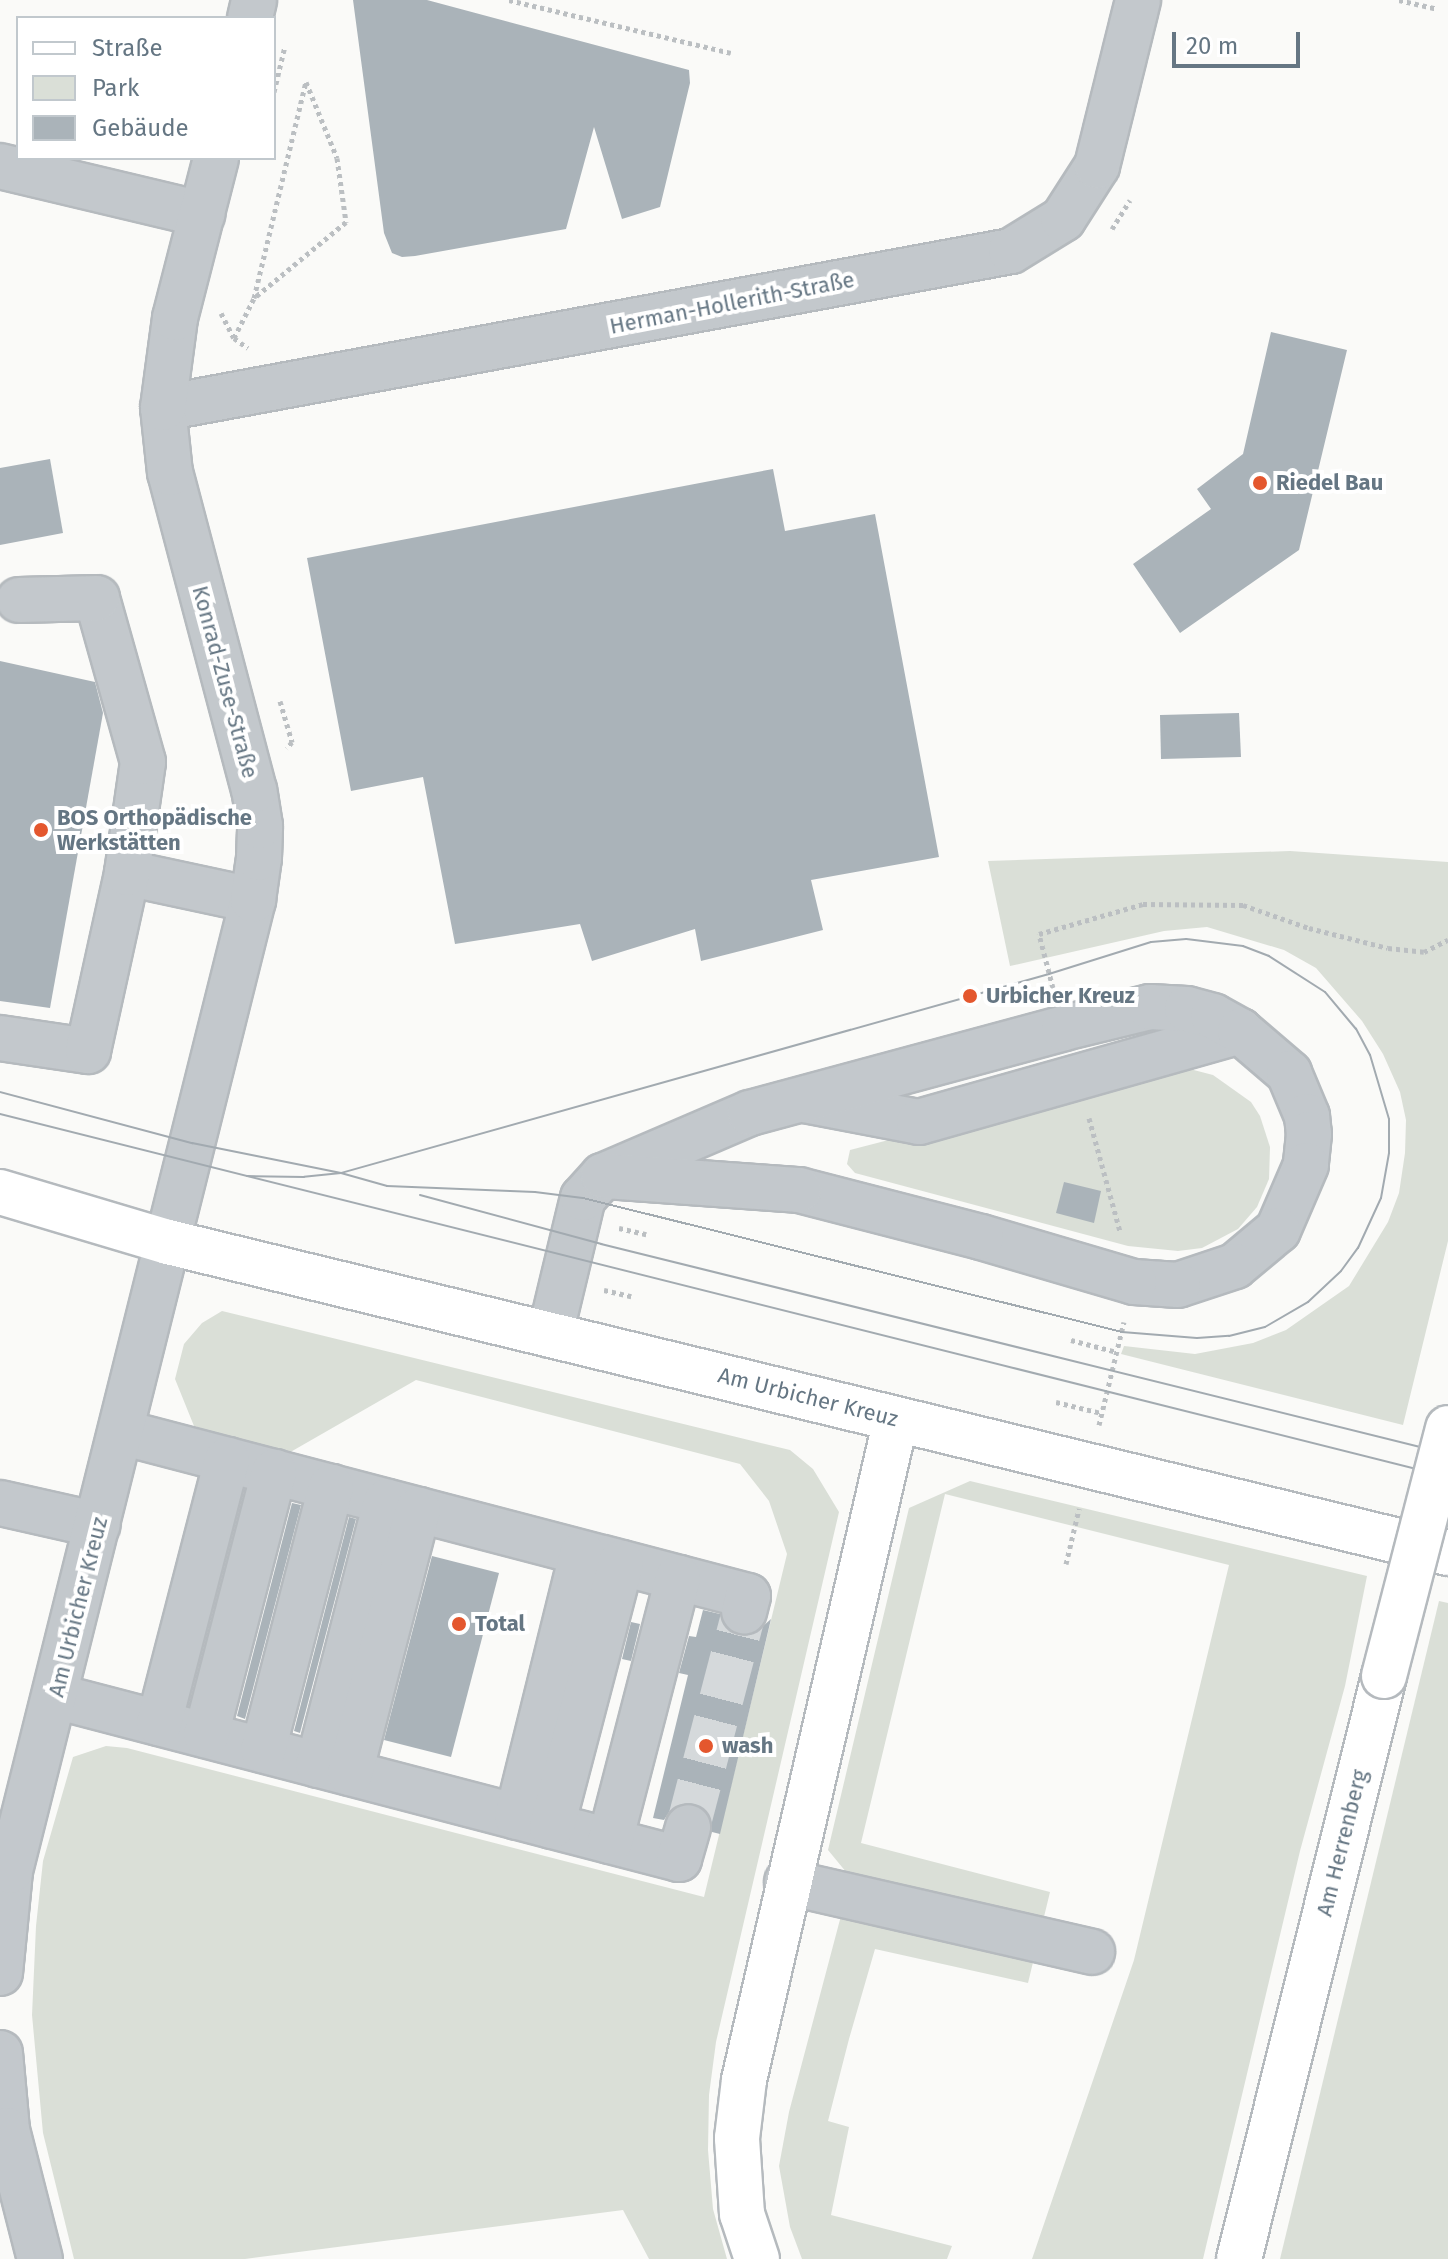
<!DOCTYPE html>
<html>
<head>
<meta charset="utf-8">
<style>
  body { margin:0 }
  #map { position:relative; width:1448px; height:2259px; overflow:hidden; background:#fafaf8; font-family:"Fira Sans",sans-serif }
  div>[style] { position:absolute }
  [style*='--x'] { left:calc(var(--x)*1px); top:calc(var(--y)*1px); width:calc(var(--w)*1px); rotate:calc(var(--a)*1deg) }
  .green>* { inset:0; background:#dadfd7 }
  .building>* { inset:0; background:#aab3b9 }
  .minor-tunnel>* { height:44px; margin-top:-22px; transform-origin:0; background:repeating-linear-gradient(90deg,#d5d9db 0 44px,transparent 0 66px) }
  .path>* { height:5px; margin-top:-2.5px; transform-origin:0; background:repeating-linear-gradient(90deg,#bbbfc2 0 4px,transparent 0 8px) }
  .roads { filter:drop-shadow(2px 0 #b5babe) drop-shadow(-2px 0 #b5babe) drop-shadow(0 2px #b5babe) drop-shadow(0 -2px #b5babe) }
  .minor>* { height:44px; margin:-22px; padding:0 22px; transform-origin:22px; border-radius:22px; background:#c3c8cc }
  .major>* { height:44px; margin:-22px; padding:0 22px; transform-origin:22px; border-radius:22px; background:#fff }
  .tram>* { height:2px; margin:-1px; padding:0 1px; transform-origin:1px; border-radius:1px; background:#a2aab0 }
  .bridges { filter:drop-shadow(2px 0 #b5babe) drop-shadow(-2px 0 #b5babe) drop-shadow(0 2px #b5babe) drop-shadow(0 -2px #b5babe) }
  .major-bridge>* { height:44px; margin:-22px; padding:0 22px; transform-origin:22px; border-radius:22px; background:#fff }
  .dots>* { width:22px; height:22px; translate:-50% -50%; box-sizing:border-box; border:4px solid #fff; border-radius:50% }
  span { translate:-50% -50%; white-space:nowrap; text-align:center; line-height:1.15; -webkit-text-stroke:8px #fff; paint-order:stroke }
  .street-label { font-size:22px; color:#657683 }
  .poi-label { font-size:22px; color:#657683; font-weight:700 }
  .left { translate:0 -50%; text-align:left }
  .legend { position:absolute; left:16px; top:16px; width:260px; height:144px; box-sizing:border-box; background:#fff; border:2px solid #c1c8cd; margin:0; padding:10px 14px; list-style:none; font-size:24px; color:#657683 }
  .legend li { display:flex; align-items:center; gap:16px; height:40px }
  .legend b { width:40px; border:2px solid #c1c8cd }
  .scale { position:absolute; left:1172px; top:32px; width:128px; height:36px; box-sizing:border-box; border:4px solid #657683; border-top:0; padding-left:10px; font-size:24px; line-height:28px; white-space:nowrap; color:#657683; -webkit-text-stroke:6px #fff; paint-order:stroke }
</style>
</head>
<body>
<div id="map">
  <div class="green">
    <div style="clip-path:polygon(1290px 851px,1448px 862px,1448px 1241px,1403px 1425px,1121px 1354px,1124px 1346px,1195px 1354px,1253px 1343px,1286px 1330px,1349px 1286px,1388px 1222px,1399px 1193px,1405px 1153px,1406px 1120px,1400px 1092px,1383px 1054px,1362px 1021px,1316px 968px,1284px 950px,1207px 927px,1164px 931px,1010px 966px,988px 861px)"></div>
    <div style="clip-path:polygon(1186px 1068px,1213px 1075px,1251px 1102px,1260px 1116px,1270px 1147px,1269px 1179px,1257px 1207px,1238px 1229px,1202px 1248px,1178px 1251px,1128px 1246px,855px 1173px,847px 1164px,850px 1150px,1155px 1071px)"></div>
    <div style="clip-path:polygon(222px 1311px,790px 1450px,813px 1469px,839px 1512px,716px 2042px,709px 2095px,708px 2150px,713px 2209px,727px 2259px,649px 2259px,623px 2210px,245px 2259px,74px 2259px,43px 2133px,32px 2015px,36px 1926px,43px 1861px,73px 1757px,106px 1746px,127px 1748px,704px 1897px,787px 1554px,769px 1501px,740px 1464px,416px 1380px,287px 1454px,194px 1426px,175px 1379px,184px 1344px,202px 1323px)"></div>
    <div style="clip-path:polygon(970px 1481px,1367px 1576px,1345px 1686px,1300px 1851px,1203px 2259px,1032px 2259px,1134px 1960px,1229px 1565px,945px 1494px,861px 1843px,1050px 1892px,1028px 1983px,875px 1949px,849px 2039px,828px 2121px,849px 2127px,831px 2215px,952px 2246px,947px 2259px,802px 2259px,790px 2227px,779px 2166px,789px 2112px,851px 1878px,828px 1850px,909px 1508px)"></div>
    <div style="clip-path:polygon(1439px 1601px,1448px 1603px,1448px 2259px,1280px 2259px)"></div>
  </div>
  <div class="building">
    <div style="clip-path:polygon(353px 0,427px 0,689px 70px,690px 83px,660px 207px,622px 219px,594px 127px,566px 229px,415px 256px,402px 257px,392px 253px,384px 233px)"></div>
    <div style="clip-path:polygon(1271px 332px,1347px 350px,1299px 550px,1180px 633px,1133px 564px,1211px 509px,1197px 489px,1243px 454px)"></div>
    <div style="clip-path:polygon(50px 459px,63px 533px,0 545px,0 468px)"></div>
    <div style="clip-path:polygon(773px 469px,785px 531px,875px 514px,939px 857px,811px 880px,823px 930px,701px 961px,695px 929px,592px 961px,580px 924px,455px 944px,423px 777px,351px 791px,307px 558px)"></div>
    <div style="clip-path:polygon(0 661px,95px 682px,103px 713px,50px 1008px,0 1001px)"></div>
    <div style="clip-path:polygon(1239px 713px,1241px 757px,1161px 759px,1160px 715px)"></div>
    <div style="clip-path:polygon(1064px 1182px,1101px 1191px,1094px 1223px,1056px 1213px)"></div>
    <div style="clip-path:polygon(292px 1503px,301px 1505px,245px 1719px,237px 1716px)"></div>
    <div style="clip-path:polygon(349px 1517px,356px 1519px,300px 1733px,294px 1731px)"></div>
    <div style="clip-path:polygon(432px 1556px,499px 1573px,451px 1757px,384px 1740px)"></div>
    <div style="clip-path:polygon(703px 1610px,720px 1614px,726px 1629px,739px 1636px,752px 1636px,771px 1619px,720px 1834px,712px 1832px,712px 1820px,706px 1810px,694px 1803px,681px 1803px,671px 1809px,664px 1820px,653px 1818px,688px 1675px,679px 1673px,689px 1636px,696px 1637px)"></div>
    <div style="clip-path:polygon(631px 1622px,640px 1624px,631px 1661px,622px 1659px)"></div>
  </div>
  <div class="minor-tunnel">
    <div style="--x:688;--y:1827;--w:222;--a:-75.4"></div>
  </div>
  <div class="path">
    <div style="--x:509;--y:0;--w:228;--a:13.4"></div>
    <div style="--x:1399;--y:0;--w:39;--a:13"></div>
    <div style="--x:274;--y:92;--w:47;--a:-76.6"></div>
    <div style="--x:1112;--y:229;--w:34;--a:-58"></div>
    <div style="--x:221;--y:313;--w:28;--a:63"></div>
    <div style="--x:234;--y:338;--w:17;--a:36"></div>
    <div style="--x:234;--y:338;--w:45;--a:-63.4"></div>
    <div style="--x:254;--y:298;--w:222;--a:-76.5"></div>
    <div style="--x:306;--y:82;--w:82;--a:67.8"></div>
    <div style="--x:337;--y:158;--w:65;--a:82"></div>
    <div style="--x:346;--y:222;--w:119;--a:140.4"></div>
    <div style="--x:280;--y:701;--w:43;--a:73.7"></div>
    <div style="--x:292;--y:742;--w:8;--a:130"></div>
    <div style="--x:1053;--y:988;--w:56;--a:-104.5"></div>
    <div style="--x:1039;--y:934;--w:108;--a:-16.1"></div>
    <div style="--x:1143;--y:904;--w:100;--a:0.6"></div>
    <div style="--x:1243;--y:905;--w:70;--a:19.2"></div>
    <div style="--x:1309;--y:928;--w:81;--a:14.2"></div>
    <div style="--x:1388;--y:948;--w:36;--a:6"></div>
    <div style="--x:1424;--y:952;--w:27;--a:-27"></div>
    <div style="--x:1089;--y:1118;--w:117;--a:74.7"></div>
    <div style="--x:619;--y:1228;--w:28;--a:13"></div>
    <div style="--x:604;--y:1290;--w:28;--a:13"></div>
    <div style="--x:1071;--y:1340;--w:48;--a:14.6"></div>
    <div style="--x:1056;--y:1402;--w:46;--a:13.7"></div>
    <div style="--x:1099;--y:1425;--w:106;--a:-76.4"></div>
    <div style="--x:1066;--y:1564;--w:57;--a:-76.7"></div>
  </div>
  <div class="roads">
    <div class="minor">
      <div style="--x:250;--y:18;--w:18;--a:-77"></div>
      <div style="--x:0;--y:166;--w:208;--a:13.4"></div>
      <div style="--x:163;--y:408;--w:862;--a:-10.49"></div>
      <div style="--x:1011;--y:251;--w:61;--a:-31.6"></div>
      <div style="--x:1063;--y:219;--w:63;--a:-57.3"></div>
      <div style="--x:1097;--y:166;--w:171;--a:-76.1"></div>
      <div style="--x:127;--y:873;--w:129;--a:12.1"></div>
      <div style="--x:0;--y:1038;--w:89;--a:8.4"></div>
      <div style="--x:88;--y:1051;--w:182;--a:-77.6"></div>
      <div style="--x:127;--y:873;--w:112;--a:-81.8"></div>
      <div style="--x:143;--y:762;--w:170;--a:-105.7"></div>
      <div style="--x:97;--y:598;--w:78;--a:178.5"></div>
      <div style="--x:809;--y:1101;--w:112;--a:10.8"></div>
      <div style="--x:919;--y:1122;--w:334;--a:-15.8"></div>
      <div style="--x:550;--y:1335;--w:141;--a:-76.5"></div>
      <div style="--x:583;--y:1198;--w:30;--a:-48"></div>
      <div style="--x:603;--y:1176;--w:160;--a:-23.2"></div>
      <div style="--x:750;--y:1113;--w:325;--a:-15.1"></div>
      <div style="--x:1064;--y:1028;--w:89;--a:-13.7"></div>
      <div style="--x:1150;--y:1007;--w:37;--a:3"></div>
      <div style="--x:1187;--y:1009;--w:27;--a:15"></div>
      <div style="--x:1213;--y:1016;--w:31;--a:29"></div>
      <div style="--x:1240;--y:1031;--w:65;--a:40.6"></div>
      <div style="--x:1289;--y:1073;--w:47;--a:67.3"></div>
      <div style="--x:1307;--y:1116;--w:18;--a:84"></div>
      <div style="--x:1309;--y:1134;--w:31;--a:96"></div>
      <div style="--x:1306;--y:1165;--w:71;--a:113.3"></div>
      <div style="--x:1278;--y:1230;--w:56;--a:140.1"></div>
      <div style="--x:1235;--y:1266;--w:60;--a:161.6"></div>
      <div style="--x:1178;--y:1285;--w:44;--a:-176.1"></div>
      <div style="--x:1134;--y:1282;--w:159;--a:-163.6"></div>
      <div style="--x:981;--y:1237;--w:188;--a:-165.5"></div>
      <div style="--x:799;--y:1190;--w:196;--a:-175.9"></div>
      <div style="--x:121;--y:1432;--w:648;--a:14.66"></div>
      <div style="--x:748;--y:1596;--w:16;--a:104"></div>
      <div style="--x:0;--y:1503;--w:100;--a:12.7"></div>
      <div style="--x:55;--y:1696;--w:645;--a:14.64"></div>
      <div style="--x:679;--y:1859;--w:33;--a:-74"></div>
      <div style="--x:159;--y:1723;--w:272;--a:-75.5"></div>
      <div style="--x:206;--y:1735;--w:272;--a:-75.5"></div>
      <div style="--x:263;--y:1750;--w:272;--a:-75.5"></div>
      <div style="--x:318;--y:1765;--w:272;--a:-75.5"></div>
      <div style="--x:350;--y:1773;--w:272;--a:-75.5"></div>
      <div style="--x:517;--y:1817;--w:271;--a:-76.1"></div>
      <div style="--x:552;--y:1826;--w:272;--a:-75.3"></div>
      <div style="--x:610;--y:1841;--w:272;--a:-75.5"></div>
      <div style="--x:787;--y:1882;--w:313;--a:12.9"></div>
      <div style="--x:0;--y:1973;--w:102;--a:-84.4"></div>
      <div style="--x:10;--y:1871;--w:1001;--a:-75.95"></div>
      <div style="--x:253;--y:900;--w:42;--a:-81.9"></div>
      <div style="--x:259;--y:858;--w:32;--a:-88"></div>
      <div style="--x:260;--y:826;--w:36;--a:-99"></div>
      <div style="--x:254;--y:790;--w:328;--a:-104.8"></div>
      <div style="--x:170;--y:473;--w:65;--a:-96.1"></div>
      <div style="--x:163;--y:408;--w:91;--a:-82.4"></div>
      <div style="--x:175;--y:318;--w:165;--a:-75.6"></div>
      <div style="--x:0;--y:2053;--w:77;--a:84.8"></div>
      <div style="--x:7;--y:2130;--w:133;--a:75.7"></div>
    </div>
    <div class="major">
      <div style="--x:0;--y:1192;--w:175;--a:16.6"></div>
      <div style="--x:168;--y:1242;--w:1317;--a:13.66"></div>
      <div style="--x:757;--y:2259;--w:47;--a:-108.4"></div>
      <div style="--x:742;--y:2214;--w:76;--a:-93.8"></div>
      <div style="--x:737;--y:2138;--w:58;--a:-83.1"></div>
      <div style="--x:744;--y:2080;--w:678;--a:-77.05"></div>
      <div style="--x:1239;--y:2259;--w:601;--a:-76.03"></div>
    </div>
  </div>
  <div class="tram">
    <div style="--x:0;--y:1092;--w:199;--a:14.9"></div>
    <div style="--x:192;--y:1143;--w:152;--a:11.4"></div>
    <div style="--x:341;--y:1173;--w:48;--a:15.8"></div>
    <div style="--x:387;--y:1186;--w:148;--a:2.3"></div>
    <div style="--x:535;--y:1192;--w:48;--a:7.1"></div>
    <div style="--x:583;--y:1198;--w:555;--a:13.96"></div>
    <div style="--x:1122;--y:1332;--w:75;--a:4.6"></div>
    <div style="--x:1197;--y:1338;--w:32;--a:-4"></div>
    <div style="--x:1229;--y:1336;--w:37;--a:-14"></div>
    <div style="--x:1265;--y:1327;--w:50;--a:-30.2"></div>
    <div style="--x:1308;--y:1302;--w:45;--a:-43.2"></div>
    <div style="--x:1341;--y:1271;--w:29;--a:-54"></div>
    <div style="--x:1358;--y:1248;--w:55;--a:-65.3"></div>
    <div style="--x:1381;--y:1198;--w:46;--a:-79.9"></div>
    <div style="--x:1389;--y:1153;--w:34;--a:-90"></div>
    <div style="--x:1389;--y:1119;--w:67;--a:-106.5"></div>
    <div style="--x:1370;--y:1055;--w:30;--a:-118"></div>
    <div style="--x:1356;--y:1029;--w:48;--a:-130"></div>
    <div style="--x:1325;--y:992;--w:67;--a:-147.3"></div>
    <div style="--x:1269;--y:956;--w:28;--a:-159"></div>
    <div style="--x:1243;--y:946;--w:57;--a:-173"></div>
    <div style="--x:1186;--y:939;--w:35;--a:175"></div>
    <div style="--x:1151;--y:942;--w:107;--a:162.6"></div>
    <div style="--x:1049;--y:974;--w:735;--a:164.3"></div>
    <div style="--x:341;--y:1173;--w:37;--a:174"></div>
    <div style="--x:304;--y:1177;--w:57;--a:-179"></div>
    <div style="--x:0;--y:1114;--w:1493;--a:14.07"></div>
    <div style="--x:420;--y:1195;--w:188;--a:15.1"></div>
    <div style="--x:601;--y:1244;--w:873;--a:13.92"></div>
  </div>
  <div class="bridges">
    <div class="major-bridge">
      <div style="--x:1384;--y:1676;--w:256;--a:-75.5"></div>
    </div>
  </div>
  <div class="dots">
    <div style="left:1260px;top:483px;background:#e4572e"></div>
    <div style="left:41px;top:830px;background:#e4572e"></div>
    <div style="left:970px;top:996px;background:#e4572e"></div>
    <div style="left:459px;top:1624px;background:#e4572e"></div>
    <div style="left:706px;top:1746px;background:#e4572e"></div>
  </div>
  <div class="street-label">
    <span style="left:732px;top:303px;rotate:-11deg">Herman-Hollerith-Straße</span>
    <span style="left:225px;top:682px;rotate:75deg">Konrad-Zuse-Straße</span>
    <span style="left:808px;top:1397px;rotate:14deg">Am Urbicher Kreuz</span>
    <span style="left:78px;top:1607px;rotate:-76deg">Am Urbicher Kreuz</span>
    <span style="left:1342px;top:1843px;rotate:-76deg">Am Herrenberg</span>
  </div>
  <div class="poi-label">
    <span class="left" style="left:1276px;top:483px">Riedel Bau</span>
    <span class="left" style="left:57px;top:830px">BOS Orthopädische<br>Werkstätten</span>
    <span class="left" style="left:986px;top:996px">Urbicher Kreuz</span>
    <span class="left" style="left:475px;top:1624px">Total</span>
    <span class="left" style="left:722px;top:1746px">wash</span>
  </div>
  <ul class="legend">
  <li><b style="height:10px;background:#fff"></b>Straße</li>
  <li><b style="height:22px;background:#dadfd7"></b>Park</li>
  <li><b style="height:22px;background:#aab3b9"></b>Gebäude</li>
  </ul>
  <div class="scale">20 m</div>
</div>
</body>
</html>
